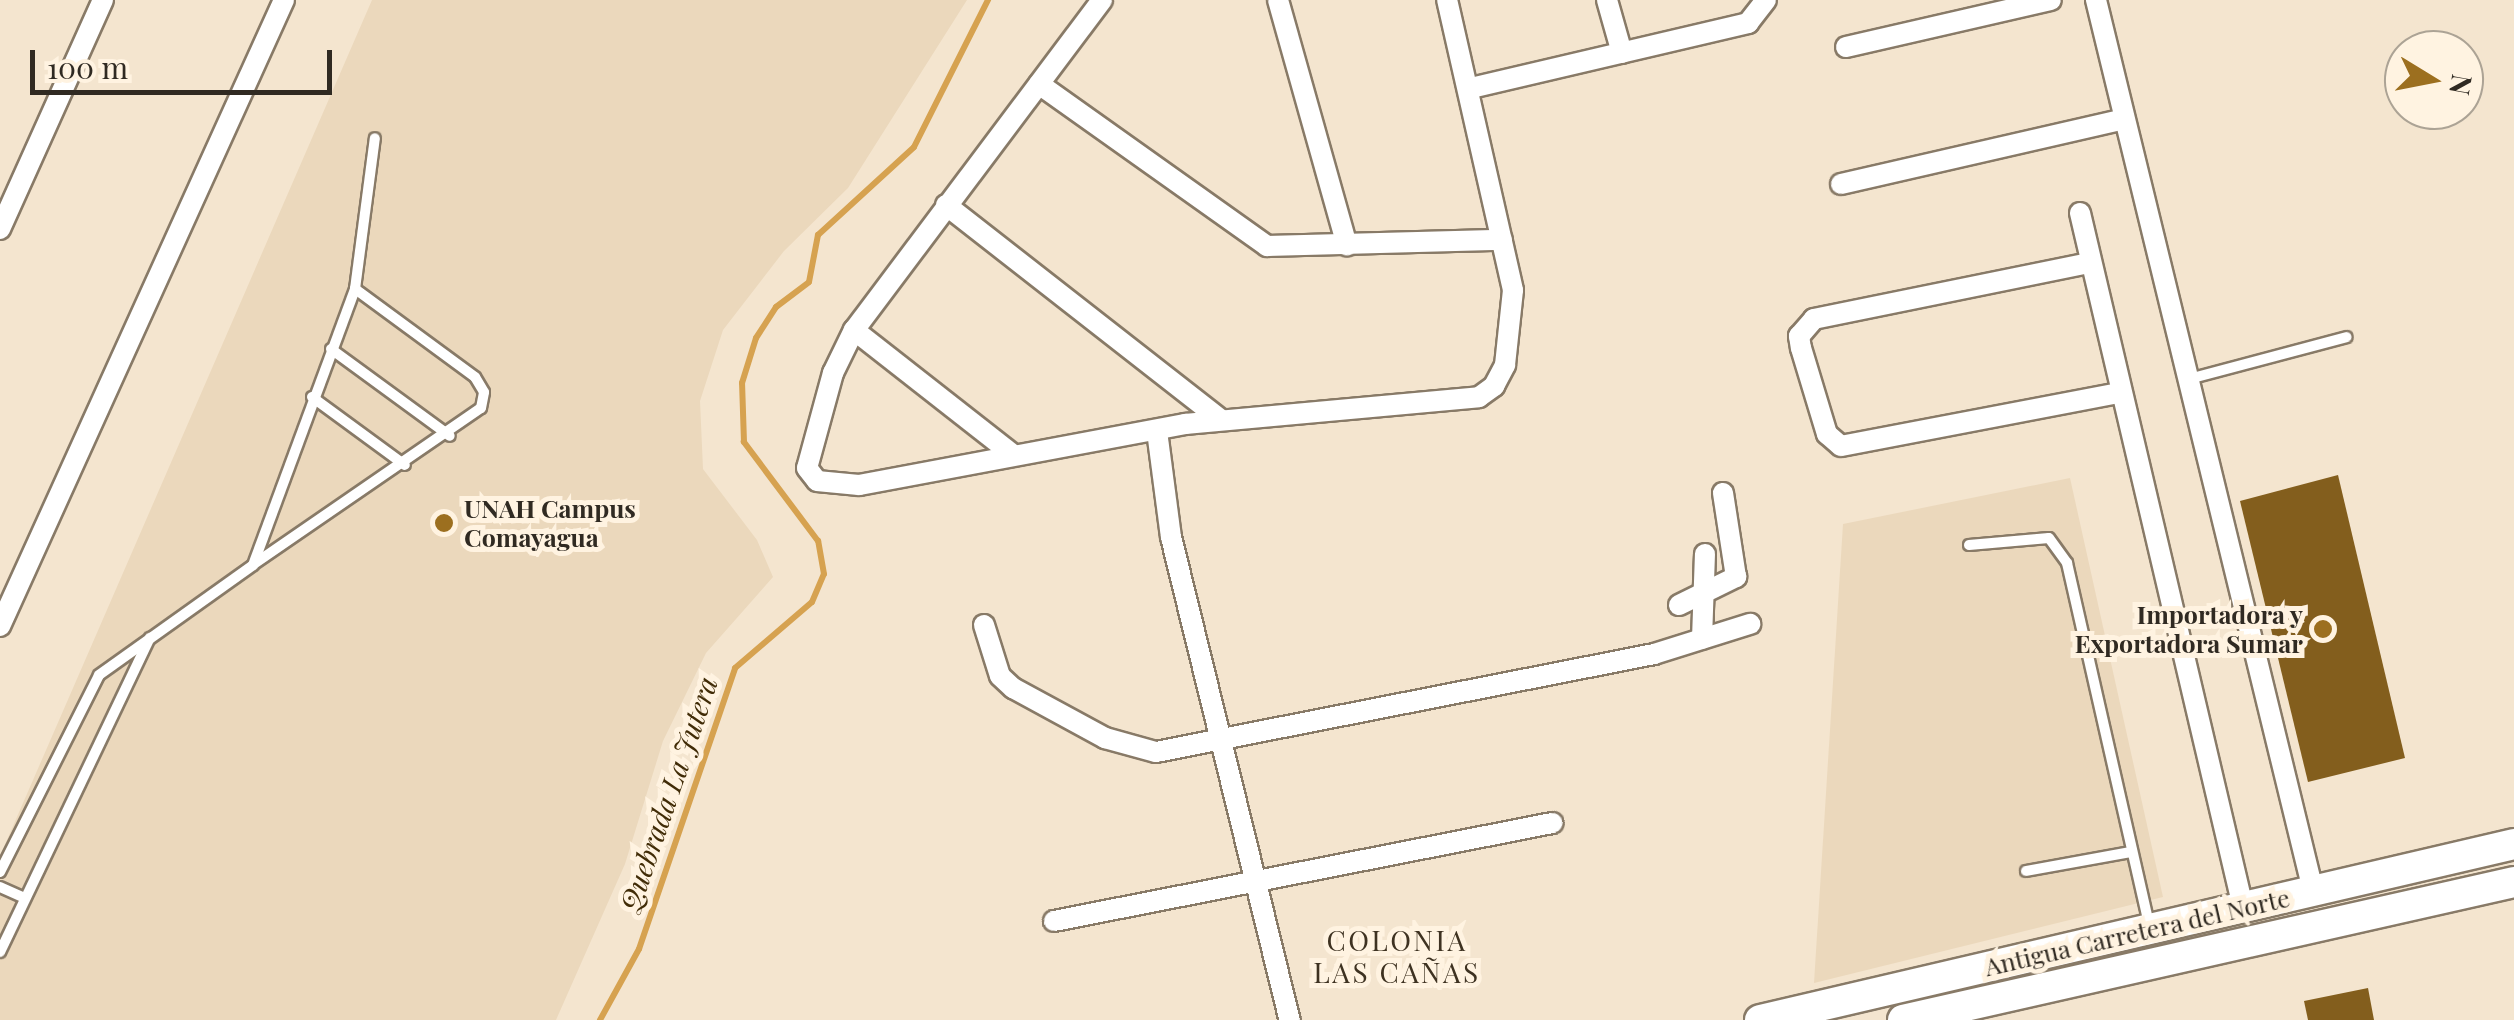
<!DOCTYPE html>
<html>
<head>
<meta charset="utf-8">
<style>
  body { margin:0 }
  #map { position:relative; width:2514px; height:1020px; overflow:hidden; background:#f4e5cf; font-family:"Playfair Display",serif }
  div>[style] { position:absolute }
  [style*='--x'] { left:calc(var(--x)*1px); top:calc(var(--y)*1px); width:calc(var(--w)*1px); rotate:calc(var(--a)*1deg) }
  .built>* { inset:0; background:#ebd8bc }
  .stream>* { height:6px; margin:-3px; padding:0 3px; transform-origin:3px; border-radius:3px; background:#d6a250 }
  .building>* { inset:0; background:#835e1d }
  .roads { filter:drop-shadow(2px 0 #887a67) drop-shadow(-2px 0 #887a67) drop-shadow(0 2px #887a67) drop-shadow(0 -2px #887a67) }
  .service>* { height:10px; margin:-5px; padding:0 5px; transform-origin:5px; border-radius:5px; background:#fff }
  .minor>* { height:20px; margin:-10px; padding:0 10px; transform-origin:10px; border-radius:10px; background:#fff }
  .secondary>* { height:30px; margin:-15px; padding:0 15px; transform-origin:15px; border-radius:15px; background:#fff }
  .dots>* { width:28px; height:28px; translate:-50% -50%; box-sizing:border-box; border:5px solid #fff3e1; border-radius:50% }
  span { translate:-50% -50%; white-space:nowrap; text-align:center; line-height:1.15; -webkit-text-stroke:10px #fff3e1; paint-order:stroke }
  .poi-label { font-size:25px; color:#302a22; font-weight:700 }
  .left { translate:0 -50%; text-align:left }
  .right { translate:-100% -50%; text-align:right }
  .street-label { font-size:25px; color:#302a22 }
  .water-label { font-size:28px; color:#412c07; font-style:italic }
  .neighbourhood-label { font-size:28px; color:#3e3221; letter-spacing:2.5px }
  .north { position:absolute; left:2384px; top:30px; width:100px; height:100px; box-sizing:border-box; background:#fff3e1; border:2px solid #aca395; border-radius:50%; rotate:100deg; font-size:28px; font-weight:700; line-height:40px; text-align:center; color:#302a22 }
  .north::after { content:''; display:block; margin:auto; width:35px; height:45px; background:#9c6f1f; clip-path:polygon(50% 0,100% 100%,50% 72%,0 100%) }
  .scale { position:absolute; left:30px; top:50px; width:302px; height:45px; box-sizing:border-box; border:5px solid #302a22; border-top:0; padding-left:12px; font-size:30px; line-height:35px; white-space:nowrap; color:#302a22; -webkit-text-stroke:8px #fff3e1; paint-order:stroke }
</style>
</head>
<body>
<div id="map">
  <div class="built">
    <div style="clip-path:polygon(372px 0,967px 0,848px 188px,784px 251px,723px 330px,700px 401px,703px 469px,757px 540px,773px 577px,706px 653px,663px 741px,625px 864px,556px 1020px,0 1020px,0 856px)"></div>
    <div style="clip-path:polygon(2070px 478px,2163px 897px,1814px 983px,1843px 524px)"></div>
  </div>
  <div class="stream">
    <div style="--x:600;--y:1020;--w:81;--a:-61.2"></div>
    <div style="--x:639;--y:949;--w:297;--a:-71.1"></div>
    <div style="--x:735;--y:668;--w:101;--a:-40.6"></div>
    <div style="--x:812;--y:602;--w:30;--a:-67"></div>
    <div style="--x:824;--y:574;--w:34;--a:-100"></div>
    <div style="--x:818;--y:541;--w:124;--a:-126.8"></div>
    <div style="--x:744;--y:442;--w:59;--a:-91.9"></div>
    <div style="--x:742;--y:383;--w:47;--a:-72.7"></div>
    <div style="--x:756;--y:338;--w:37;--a:-57"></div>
    <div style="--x:776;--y:307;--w:41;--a:-37.1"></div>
    <div style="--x:809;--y:282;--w:48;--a:-79.2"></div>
    <div style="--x:818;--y:235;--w:130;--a:-42.5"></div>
    <div style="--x:914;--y:147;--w:165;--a:-63.3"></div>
  </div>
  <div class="building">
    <div style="clip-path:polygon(2338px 475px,2405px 758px,2308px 782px,2240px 501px)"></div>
    <div style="clip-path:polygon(2368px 988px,2374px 1020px,2308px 1020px,2304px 1001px)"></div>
  </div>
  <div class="roads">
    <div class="service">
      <div style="--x:331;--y:349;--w:147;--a:36.2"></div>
      <div style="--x:2189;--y:379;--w:163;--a:-14.9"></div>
      <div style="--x:312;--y:397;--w:115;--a:36.2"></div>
      <div style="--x:1969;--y:545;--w:80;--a:-5"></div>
      <div style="--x:2049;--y:538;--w:31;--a:54"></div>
      <div style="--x:2067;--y:563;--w:374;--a:77.2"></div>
      <div style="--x:254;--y:564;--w:275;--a:-34.5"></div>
      <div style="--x:481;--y:408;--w:16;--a:-79"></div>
      <div style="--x:484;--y:392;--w:17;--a:-121"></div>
      <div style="--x:475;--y:377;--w:149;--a:-143.7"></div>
      <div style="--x:2026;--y:871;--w:107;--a:-10.3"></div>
      <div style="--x:0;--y:872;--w:220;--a:-63.3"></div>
      <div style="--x:99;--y:675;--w:189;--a:-35.5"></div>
      <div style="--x:253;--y:565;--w:294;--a:-69.7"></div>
      <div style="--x:355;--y:289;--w:152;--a:-82.5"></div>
      <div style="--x:0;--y:887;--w:24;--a:24"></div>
      <div style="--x:0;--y:952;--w:348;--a:-64.5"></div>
    </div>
    <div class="minor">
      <div style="--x:1102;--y:0;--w:413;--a:126.9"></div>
      <div style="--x:854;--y:330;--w:48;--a:116"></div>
      <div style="--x:833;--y:373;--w:98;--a:105.3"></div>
      <div style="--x:807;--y:468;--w:16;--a:52"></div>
      <div style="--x:817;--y:481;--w:42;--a:5.4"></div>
      <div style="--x:859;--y:485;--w:332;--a:-10.6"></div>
      <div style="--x:1185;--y:424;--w:295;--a:-5.2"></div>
      <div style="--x:1479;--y:397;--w:19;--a:-36"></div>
      <div style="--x:1494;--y:386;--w:24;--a:-62"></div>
      <div style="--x:1505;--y:365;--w:75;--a:-83.9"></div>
      <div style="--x:1513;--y:290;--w:297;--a:-102.8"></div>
      <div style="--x:1278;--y:0;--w:255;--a:74.3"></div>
      <div style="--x:1607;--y:0;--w:55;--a:74.2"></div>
      <div style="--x:2096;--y:0;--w:916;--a:76.3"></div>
      <div style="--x:1846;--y:47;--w:210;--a:-12.9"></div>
      <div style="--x:1039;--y:84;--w:280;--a:35.4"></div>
      <div style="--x:1267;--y:246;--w:235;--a:-1.5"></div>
      <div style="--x:1471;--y:88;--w:285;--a:-13.2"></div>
      <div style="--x:1748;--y:23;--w:29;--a:-52"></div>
      <div style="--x:1841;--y:184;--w:290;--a:-12.9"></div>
      <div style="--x:946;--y:205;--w:348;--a:38"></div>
      <div style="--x:2080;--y:213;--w:713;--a:76.78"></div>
      <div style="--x:0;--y:229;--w:251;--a:-65.8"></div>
      <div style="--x:2089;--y:263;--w:281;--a:168.5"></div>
      <div style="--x:1814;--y:319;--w:23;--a:131"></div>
      <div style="--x:1799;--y:336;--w:12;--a:81"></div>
      <div style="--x:1801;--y:348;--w:90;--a:73.2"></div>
      <div style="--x:1827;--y:434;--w:18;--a:41"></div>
      <div style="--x:1841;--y:446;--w:282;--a:-10.8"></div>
      <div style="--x:854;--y:330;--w:201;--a:38.1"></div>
      <div style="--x:1157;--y:431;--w:107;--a:82.5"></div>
      <div style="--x:1171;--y:537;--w:497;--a:76.2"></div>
      <div style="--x:1679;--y:605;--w:64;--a:-26.2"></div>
      <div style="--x:1736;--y:577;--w:85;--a:-98.8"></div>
      <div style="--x:984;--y:625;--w:53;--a:72.6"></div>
      <div style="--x:1000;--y:676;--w:18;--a:43"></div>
      <div style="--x:1013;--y:688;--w:105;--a:28.5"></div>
      <div style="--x:1105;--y:738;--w:53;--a:15.4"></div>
      <div style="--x:1156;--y:752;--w:508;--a:-11.13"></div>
      <div style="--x:1654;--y:654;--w:101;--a:-17.4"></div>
      <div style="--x:0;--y:626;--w:687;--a:-65.6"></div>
      <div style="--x:1702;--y:639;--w:85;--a:-88"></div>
      <div style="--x:1054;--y:921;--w:508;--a:-11.13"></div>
    </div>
    <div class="secondary">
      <div style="--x:1760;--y:1020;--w:774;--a:-13.14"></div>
      <div style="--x:1903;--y:1020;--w:626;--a:-12.73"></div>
    </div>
  </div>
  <div class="dots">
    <div style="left:444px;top:523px;background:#9c6f1f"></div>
    <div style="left:2323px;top:629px;background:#9c6f1f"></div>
  </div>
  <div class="poi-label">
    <span class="left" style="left:464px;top:523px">UNAH Campus<br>Comayagua</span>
    <span class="right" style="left:2303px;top:629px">Importadora y<br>Exportadora Sumar</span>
  </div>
  <div class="street-label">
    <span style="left:2137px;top:932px;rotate:-13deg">Antigua Carretera del Norte</span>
  </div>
  <div class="water-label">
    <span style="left:668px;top:794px;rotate:-71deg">Quebrada La Jutera</span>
  </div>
  <div class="neighbourhood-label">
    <span style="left:1397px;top:956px">COLONIA<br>LAS CAÑAS</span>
  </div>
  <div class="north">N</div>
  <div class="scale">100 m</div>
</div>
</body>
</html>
